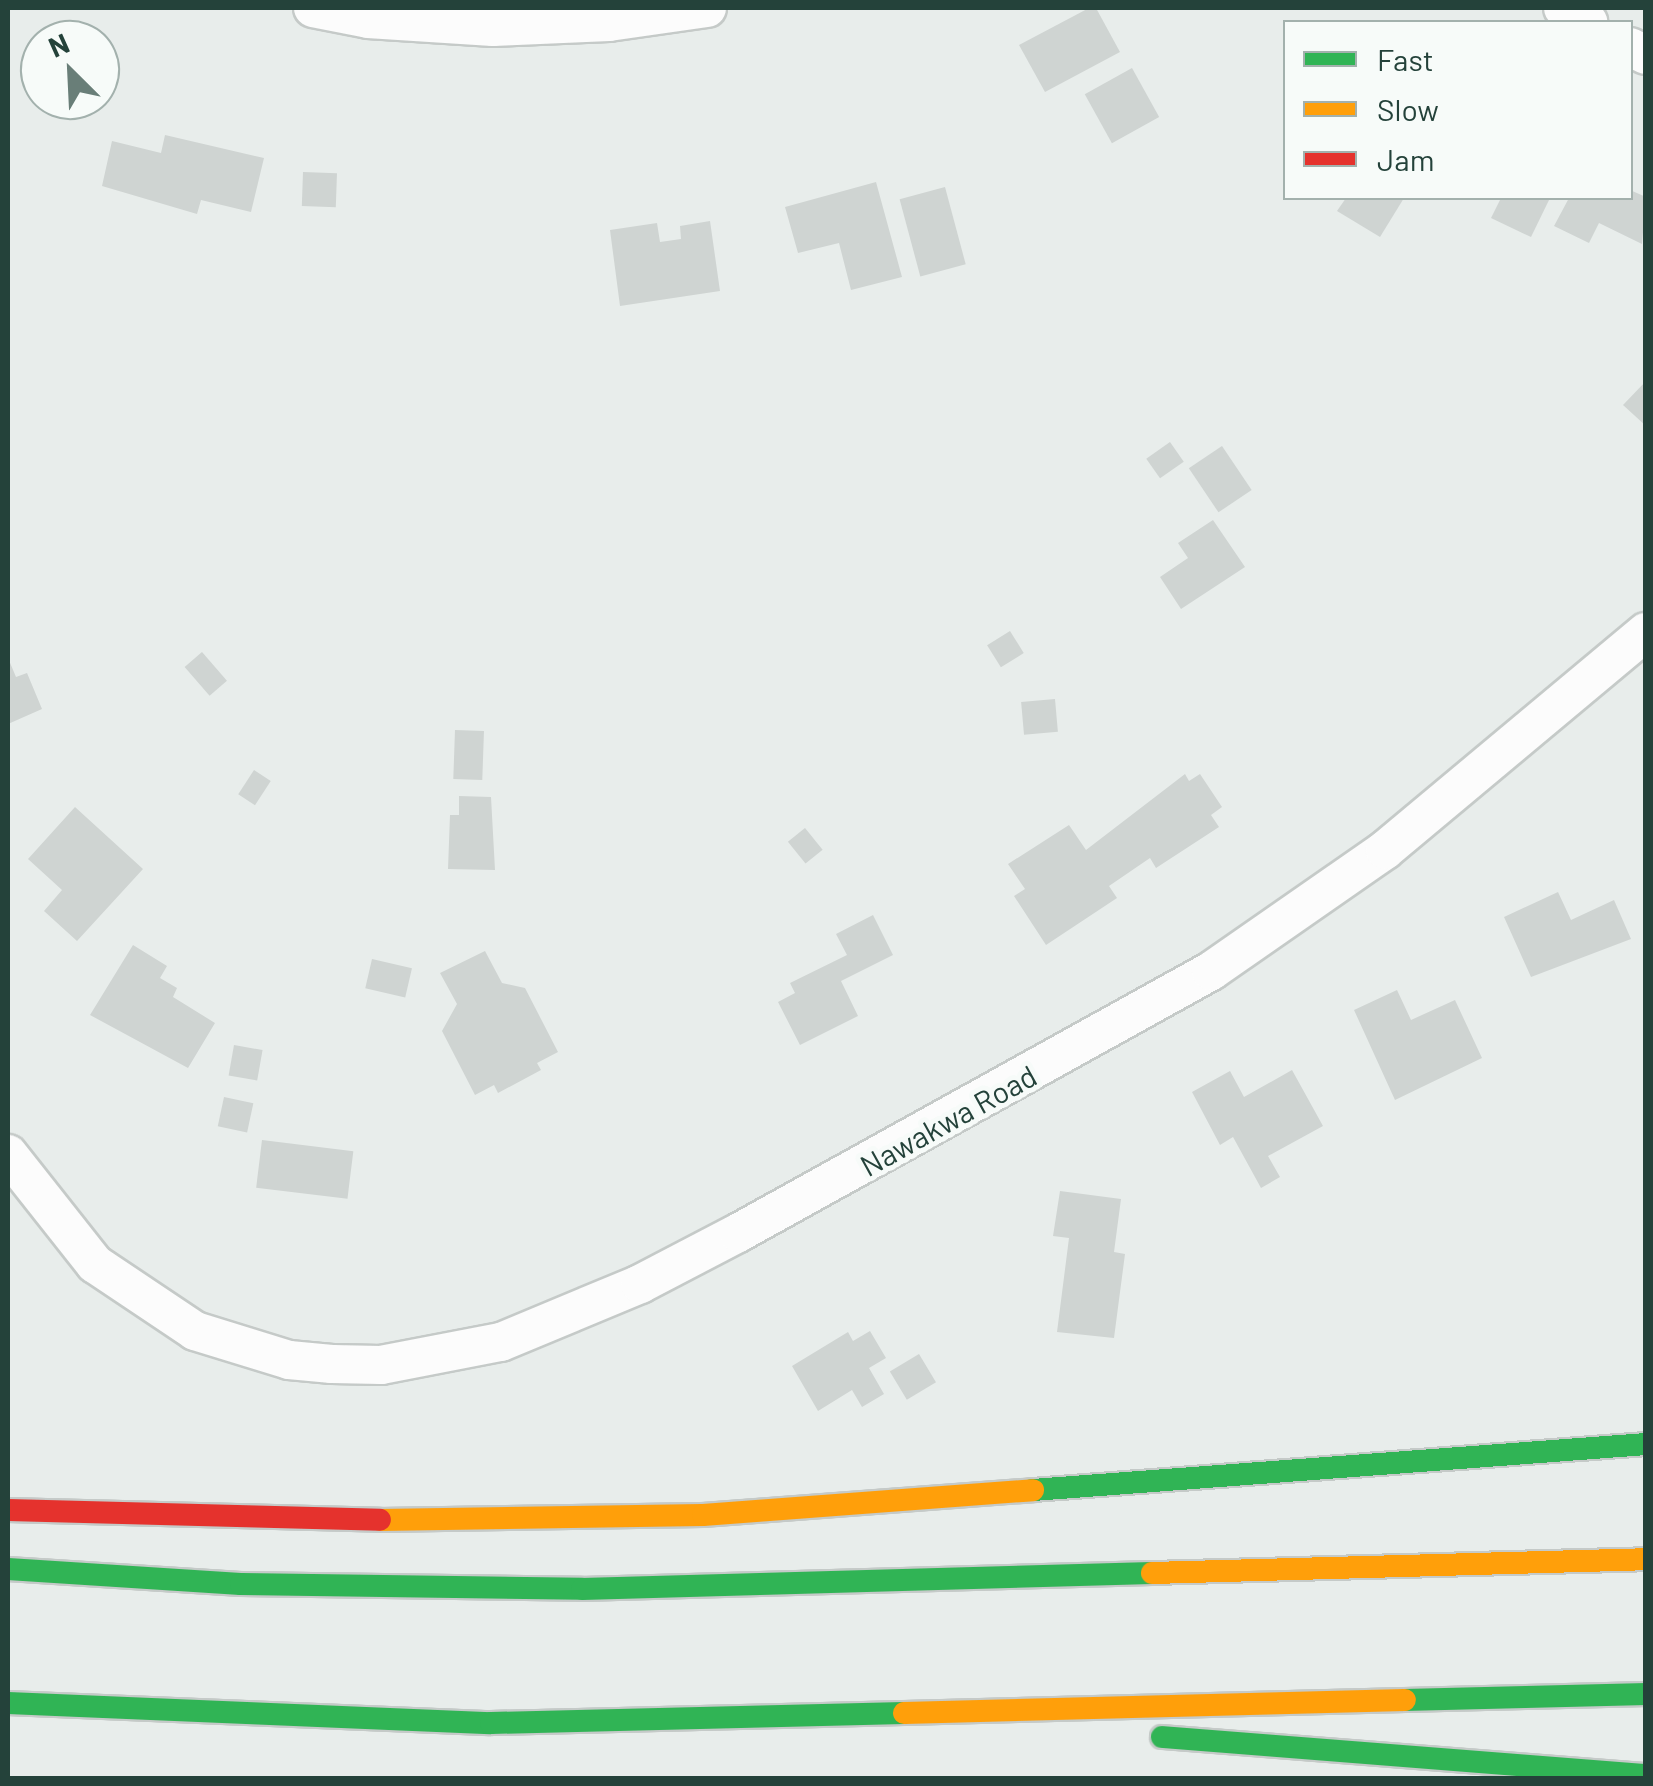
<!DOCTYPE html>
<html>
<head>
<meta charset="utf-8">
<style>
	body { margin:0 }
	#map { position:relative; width:1653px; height:1786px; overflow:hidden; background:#e8edeb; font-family:Barlow,sans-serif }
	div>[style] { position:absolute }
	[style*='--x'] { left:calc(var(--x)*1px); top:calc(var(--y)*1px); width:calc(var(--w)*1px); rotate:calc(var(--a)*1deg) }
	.building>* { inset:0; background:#cfd4d2; transform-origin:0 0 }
	.roads { filter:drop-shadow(2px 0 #c5cac8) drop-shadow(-2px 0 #c5cac8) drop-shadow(0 2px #c5cac8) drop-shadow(0 -2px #c5cac8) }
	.street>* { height:38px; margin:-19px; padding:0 19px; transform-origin:19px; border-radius:19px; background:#fcfcfc }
	.fast>* { height:22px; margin:-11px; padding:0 11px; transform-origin:11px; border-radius:11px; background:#30b455 }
	.slow>* { height:22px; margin:-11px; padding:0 11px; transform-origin:11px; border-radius:11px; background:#ff9f0a }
	.jam>* { height:22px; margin:-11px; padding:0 11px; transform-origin:11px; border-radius:11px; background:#e5322d }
	span { translate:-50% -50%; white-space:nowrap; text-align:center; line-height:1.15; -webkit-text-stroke:10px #f7fbf9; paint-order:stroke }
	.street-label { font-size:30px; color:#24423a }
	.frame { position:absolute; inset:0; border:10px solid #24423a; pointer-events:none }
	.legend { position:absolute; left:1283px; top:20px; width:350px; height:180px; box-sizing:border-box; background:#f7fbf9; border:2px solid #a3b1ad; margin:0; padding:12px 18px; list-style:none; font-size:30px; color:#24423a }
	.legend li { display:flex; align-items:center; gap:20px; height:50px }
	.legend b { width:50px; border:2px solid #a3b1ad }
	.north { position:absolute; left:20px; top:20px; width:100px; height:100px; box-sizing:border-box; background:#f7fbf9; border:2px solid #a3b1ad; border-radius:50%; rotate:336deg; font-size:28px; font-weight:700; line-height:40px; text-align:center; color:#24423a }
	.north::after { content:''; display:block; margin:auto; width:35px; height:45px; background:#697e78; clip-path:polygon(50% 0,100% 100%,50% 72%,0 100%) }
</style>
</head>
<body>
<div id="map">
	<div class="building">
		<div style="clip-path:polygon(1089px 8px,1096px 8px,1120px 52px,1045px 92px,1019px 45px)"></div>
		<div style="left:1132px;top:68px;width:56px;height:54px;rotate:61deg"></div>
		<div style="clip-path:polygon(165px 135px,264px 158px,251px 212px,201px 200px,197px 214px,102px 186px,112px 141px,161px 153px)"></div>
		<div style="left:303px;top:172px;width:34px;height:34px;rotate:2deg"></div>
		<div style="clip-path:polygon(876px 182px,902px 277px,851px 290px,839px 243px,798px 253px,785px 207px)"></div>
		<div style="left:945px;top:187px;width:80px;height:47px;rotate:75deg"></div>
		<div style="clip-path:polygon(1630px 190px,1646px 197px,1642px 244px,1599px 223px,1589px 243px,1554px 226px,1569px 198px,1630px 198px)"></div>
		<div style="clip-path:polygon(1346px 198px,1404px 198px,1380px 237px,1337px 211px)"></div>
		<div style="clip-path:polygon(1501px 198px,1550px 198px,1531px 237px,1491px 218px)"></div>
		<div style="clip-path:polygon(710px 221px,720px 291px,620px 306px,610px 230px,657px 223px,660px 242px,681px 239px,680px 226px)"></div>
		<div style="clip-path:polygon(1646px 381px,1646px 426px,1623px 405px)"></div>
		<div style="left:1170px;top:442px;width:24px;height:29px;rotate:55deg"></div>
		<div style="left:1222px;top:446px;width:53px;height:40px;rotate:56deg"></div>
		<div style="clip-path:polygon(1213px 520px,1245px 567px,1181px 609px,1160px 577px,1188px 558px,1178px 543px)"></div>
		<div style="left:1010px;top:631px;width:26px;height:27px;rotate:58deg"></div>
		<div style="left:202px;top:652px;width:38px;height:23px;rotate:49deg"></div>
		<div style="clip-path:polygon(8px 658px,16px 677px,27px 673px,42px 709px,8px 724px)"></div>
		<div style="left:1055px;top:699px;width:33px;height:34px;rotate:85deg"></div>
		<div style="left:455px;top:730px;width:29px;height:49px;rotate:2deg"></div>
		<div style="left:254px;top:770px;width:20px;height:29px;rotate:33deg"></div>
		<div style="clip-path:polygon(1185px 774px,1189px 781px,1200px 774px,1222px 807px,1211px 815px,1219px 827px,1156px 868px,1150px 858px,1109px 886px,1117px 898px,1046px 945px,1014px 896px,1025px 889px,1008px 864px,1069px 825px,1086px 850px)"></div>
		<div style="clip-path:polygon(459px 796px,491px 797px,495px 870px,448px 869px,450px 815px,459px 815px)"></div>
		<div style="clip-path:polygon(75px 807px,143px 869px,77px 941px,44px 911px,62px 890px,28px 859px)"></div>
		<div style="left:805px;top:828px;width:28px;height:22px;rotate:51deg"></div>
		<div style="clip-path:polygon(1558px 892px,1571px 920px,1614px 900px,1631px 939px,1531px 977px,1504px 917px)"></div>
		<div style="clip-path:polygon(873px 915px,893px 955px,841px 981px,858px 1016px,800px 1045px,778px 1002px,795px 993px,790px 983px,847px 955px,836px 934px)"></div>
		<div style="clip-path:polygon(133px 945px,167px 966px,160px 978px,177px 988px,173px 997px,215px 1023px,188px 1068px,90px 1015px)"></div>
		<div style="clip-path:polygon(485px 951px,502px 983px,525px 988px,558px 1052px,537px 1063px,541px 1070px,498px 1093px,494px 1085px,475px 1095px,442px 1031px,457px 1004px,440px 973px)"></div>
		<div style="left:372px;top:959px;width:41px;height:30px;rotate:13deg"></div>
		<div style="clip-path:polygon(1397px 990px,1411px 1020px,1455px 1000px,1482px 1058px,1395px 1100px,1354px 1010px)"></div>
		<div style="left:234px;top:1045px;width:29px;height:31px;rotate:10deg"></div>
		<div style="clip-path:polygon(1292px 1070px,1323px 1126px,1268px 1156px,1280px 1177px,1261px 1188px,1233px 1137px,1220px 1145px,1192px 1092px,1230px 1071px,1244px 1097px)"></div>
		<div style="left:224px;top:1097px;width:30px;height:30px;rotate:12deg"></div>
		<div style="left:262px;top:1140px;width:92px;height:48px;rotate:7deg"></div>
		<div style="clip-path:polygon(1060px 1191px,1121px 1199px,1114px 1252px,1125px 1254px,1114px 1338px,1057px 1332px,1069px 1238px,1053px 1236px)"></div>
		<div style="clip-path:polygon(870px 1331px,886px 1358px,869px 1368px,884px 1394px,862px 1407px,852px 1390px,818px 1411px,792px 1366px,848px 1332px,853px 1341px)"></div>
		<div style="left:919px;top:1354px;width:33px;height:34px;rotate:59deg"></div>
	</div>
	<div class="roads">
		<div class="street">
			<div style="--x:313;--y:8;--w:56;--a:11.3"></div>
			<div style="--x:368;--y:19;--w:125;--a:3.7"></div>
			<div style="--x:493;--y:27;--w:116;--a:-2.5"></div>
			<div style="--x:609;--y:22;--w:99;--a:-8.1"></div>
			<div style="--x:1563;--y:8;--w:29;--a:29"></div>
			<div style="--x:1630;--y:47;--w:18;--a:27"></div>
			<div style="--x:8;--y:1154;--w:140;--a:51.7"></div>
			<div style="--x:95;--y:1264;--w:120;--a:33.8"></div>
			<div style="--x:195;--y:1331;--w:98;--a:17.1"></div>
			<div style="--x:289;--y:1360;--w:43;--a:5.3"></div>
			<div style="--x:332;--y:1364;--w:49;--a:1.2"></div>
			<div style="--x:381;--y:1365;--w:122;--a:-10.9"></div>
			<div style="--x:501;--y:1342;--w:151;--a:-22.6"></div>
			<div style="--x:640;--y:1284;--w:110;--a:-27.5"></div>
			<div style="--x:738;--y:1233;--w:541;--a:-28.98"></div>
			<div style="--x:1211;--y:971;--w:212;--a:-34.8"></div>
			<div style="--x:1385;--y:850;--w:340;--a:-39.9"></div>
		</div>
		<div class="fast">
			<div style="--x:1033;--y:1490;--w:615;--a:-4.29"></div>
			<div style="--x:8;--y:1569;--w:233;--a:3.7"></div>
			<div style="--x:241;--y:1584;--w:341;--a:0.8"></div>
			<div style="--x:582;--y:1589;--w:570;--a:-1.61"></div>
			<div style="--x:1405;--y:1700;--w:241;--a:-1.4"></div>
			<div style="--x:8;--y:1703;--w:483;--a:2.4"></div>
			<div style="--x:491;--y:1723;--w:413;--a:-1.4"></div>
			<div style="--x:1162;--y:1737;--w:485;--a:4.5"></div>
		</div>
		<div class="slow">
			<div style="--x:380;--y:1520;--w:323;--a:-0.9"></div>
			<div style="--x:703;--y:1515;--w:331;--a:-4.3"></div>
			<div style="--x:1152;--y:1573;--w:494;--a:-1.6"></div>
			<div style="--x:904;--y:1713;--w:501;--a:-1.49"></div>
		</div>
		<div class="jam">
			<div style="--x:8;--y:1510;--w:372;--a:1.5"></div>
		</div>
	</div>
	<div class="street-label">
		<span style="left:948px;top:1120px;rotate:-29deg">Nawakwa Road</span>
	</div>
	<div class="frame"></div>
	<ul class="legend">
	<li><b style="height:12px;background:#30b455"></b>Fast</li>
	<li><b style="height:12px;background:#ff9f0a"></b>Slow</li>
	<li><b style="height:12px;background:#e5322d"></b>Jam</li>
	</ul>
	<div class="north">N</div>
</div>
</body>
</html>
